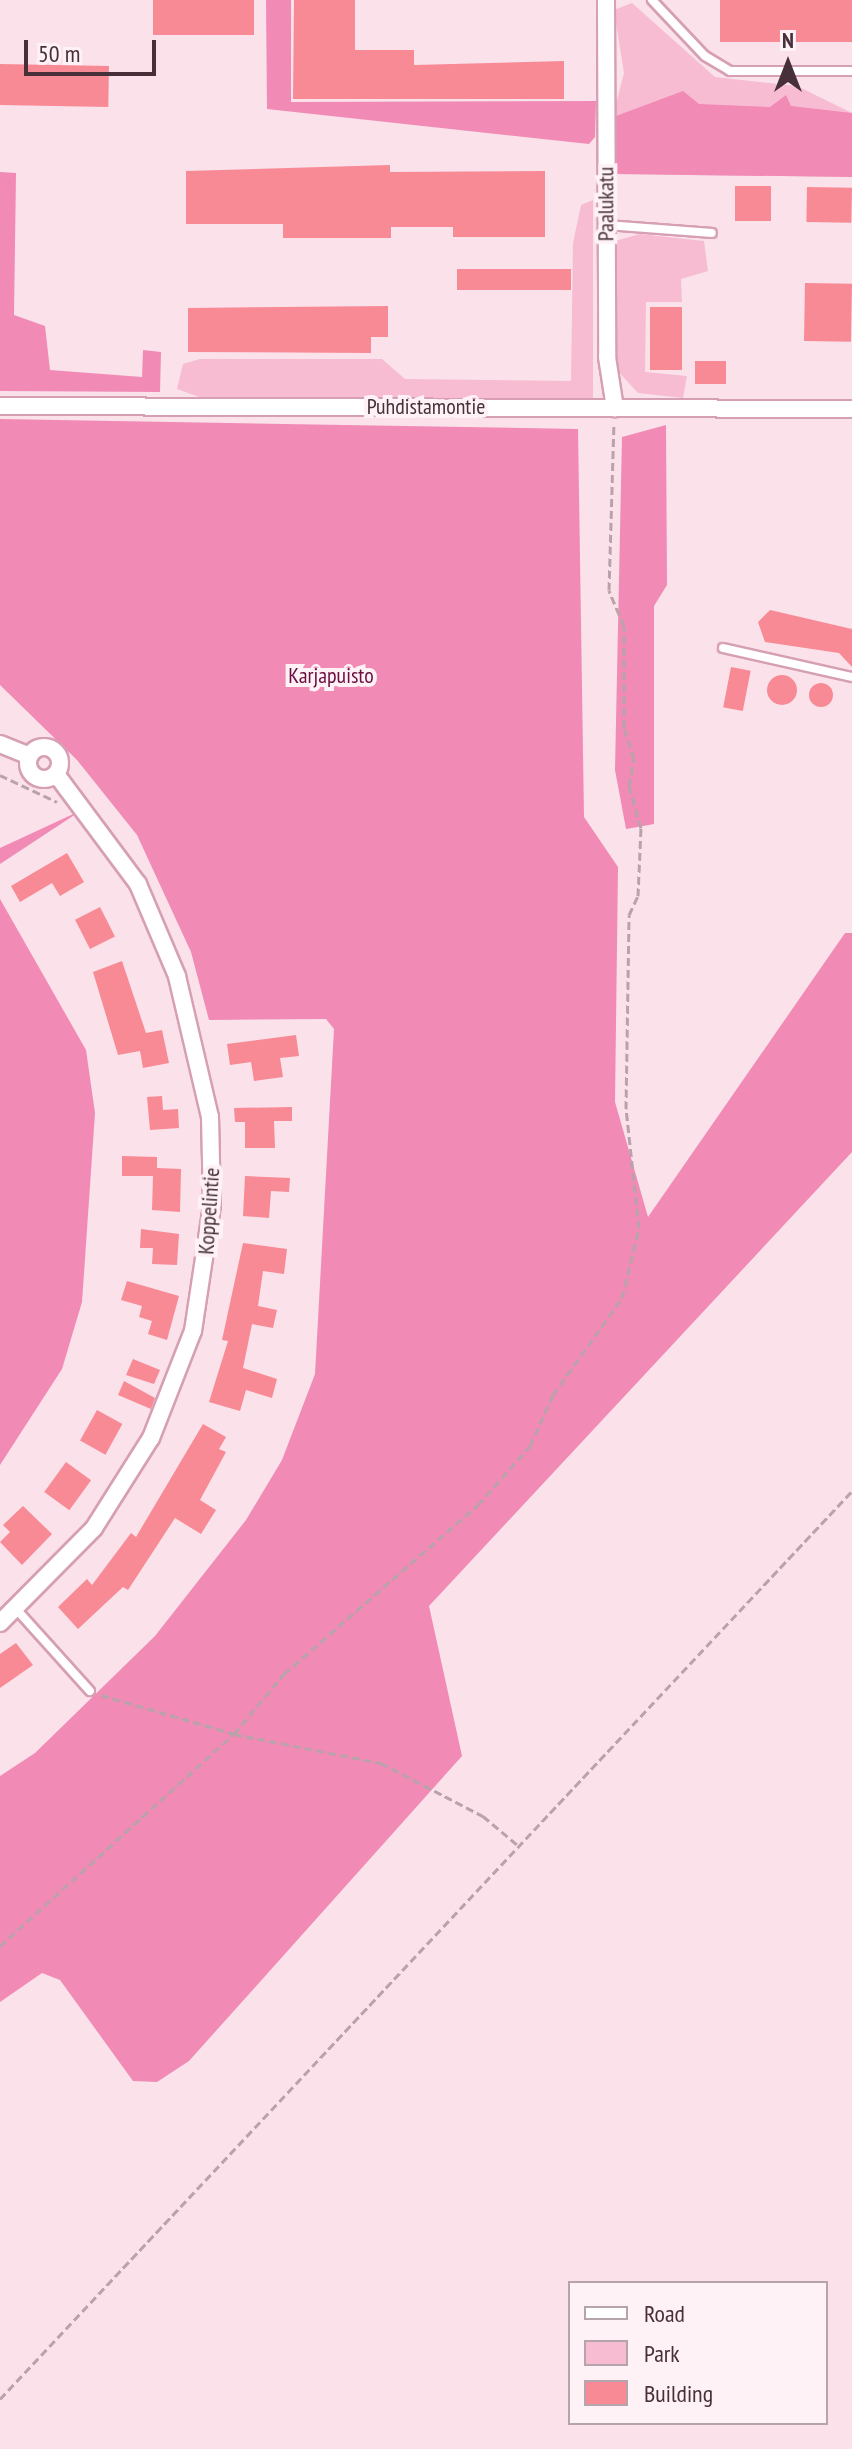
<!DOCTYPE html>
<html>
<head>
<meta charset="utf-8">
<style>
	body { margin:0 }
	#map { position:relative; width:852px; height:2449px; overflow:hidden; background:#fae1ea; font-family:"PT Sans Narrow",sans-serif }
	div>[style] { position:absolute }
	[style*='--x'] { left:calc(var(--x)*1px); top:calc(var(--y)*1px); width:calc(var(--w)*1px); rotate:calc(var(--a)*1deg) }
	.green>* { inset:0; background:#f7bcd2 }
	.forest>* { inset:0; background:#f18ab5 }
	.building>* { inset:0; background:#f88a96; transform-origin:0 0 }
	.round { border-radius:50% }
	.path>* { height:3px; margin-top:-1.5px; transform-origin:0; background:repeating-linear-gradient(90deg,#baa2ab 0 8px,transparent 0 12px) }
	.roads { filter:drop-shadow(2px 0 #d69fb4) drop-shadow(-2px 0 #d69fb4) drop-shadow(0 2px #d69fb4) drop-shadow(0 -2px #d69fb4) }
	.lane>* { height:8px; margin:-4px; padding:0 4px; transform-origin:4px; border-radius:4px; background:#fff }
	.street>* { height:16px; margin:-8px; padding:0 8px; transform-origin:8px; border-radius:8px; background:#fff }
	.street>.ring { margin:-8px; padding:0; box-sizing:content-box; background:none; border:16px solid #fff; border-radius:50% }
	span { translate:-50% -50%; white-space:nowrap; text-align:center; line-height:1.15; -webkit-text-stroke:8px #fff2f7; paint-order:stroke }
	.street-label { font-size:22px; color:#473039 }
	.park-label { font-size:22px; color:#6a0f3f }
	.legend { position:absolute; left:568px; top:2281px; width:260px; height:144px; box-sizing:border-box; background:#fff2f7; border:2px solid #b5a4ab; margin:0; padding:10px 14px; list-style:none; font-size:24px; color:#473039 }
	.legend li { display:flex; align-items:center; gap:16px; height:40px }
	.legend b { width:40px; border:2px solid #b5a4ab }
	.north { position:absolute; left:748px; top:24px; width:80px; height:80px; -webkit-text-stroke:6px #fff2f7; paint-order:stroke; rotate:0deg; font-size:22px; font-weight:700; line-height:32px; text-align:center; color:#473039 }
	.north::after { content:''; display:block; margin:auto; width:28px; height:36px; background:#473039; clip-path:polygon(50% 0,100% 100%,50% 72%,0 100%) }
	.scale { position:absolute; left:24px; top:40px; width:132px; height:36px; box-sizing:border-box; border:4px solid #473039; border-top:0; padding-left:10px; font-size:24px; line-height:28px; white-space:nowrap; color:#473039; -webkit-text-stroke:6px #fff2f7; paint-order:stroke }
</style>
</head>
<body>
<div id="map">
	<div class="green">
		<div style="clip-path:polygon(632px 3px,715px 77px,797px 86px,852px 113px,852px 177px,617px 174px,615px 108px,624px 73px,614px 10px)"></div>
		<div style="clip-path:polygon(593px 200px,593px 398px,202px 398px,177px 389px,183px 364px,200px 359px,382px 359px,405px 379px,571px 381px,573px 243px,581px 205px)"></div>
		<div style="clip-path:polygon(640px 234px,704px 241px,708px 271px,681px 279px,682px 302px,646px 302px,645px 372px,687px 376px,683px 398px,638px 393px,615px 368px,615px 241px)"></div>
	</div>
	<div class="forest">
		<div style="clip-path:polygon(266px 0,291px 0,291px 102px,596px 101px,595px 137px,589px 144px,267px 109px)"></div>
		<div style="clip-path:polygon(683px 91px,699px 104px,770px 107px,786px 95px,791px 106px,852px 113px,852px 177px,617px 174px,616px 116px)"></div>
		<div style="clip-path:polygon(0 172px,16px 173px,14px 315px,45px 326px,50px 370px,142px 377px,143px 350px,161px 352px,160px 392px,0 391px)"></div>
		<div style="clip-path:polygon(0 419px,578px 429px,584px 817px,618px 867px,615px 1102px,648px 1217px,845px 933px,852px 933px,852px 1152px,429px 1606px,462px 1756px,189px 2061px,157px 2082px,133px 2081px,60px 1980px,42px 1973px,0 2002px,0 1776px,35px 1753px,155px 1636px,246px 1520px,282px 1460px,315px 1374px,334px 1029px,326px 1019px,209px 1020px,191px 952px,137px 835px,77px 760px,0 685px)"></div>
		<div style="clip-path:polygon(666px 425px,667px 585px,654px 606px,654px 824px,626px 829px,615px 770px,622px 437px)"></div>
		<div style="clip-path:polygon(82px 810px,0 864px,0 848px)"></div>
		<div style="clip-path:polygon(0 899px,86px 1050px,95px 1113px,82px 1302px,62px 1369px,0 1465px)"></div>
	</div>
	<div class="building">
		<div style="left:153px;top:0;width:101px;height:35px"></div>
		<div style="clip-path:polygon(294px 0,355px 0,355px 50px,414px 50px,414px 65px,564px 61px,564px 99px,293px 99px)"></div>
		<div style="left:720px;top:0;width:132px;height:42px"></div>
		<div style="left:0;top:64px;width:109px;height:41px;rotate:1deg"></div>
		<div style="clip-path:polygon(390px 165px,390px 172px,545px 171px,545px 237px,453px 237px,453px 227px,391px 227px,391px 238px,283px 238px,283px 224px,186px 224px,186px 171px)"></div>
		<div style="left:735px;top:186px;width:36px;height:35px"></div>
		<div style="left:807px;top:187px;width:45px;height:35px;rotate:1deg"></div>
		<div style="left:457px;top:269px;width:114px;height:21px"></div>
		<div style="left:805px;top:283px;width:47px;height:58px;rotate:1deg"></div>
		<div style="clip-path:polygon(388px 306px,388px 337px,371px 337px,371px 353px,188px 352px,188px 308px)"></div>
		<div style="left:650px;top:307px;width:32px;height:63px"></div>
		<div style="left:695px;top:361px;width:31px;height:23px"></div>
		<div style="clip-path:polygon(770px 610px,852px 629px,852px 667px,839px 653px,765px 642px,758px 622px)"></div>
		<div style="left:731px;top:667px;width:20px;height:41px;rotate:11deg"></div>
		<div class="round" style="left:767px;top:675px;width:30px;height:30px"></div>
		<div class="round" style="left:809px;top:683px;width:24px;height:24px"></div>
		<div style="clip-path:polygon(67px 853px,84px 882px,60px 896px,52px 883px,20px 902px,11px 886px)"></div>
		<div style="left:100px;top:907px;width:33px;height:28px;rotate:63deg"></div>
		<div style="clip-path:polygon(122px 961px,146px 1033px,162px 1030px,169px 1063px,143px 1068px,140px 1051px,118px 1055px,93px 972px)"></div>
		<div style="clip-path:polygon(296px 1035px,299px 1056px,280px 1058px,283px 1077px,254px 1081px,251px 1062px,230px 1065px,227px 1044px)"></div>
		<div style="clip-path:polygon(162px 1096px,163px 1110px,178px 1109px,179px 1128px,150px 1130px,147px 1097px)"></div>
		<div style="clip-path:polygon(292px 1107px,292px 1121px,274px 1121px,275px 1148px,245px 1148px,245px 1122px,235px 1122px,234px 1108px)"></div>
		<div style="clip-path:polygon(122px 1156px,157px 1157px,157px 1168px,181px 1169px,180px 1212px,152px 1210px,153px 1176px,122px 1176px)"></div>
		<div style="clip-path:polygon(245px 1176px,290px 1178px,289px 1192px,271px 1191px,269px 1218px,243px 1216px)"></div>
		<div style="clip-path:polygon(141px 1229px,179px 1234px,177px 1265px,152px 1264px,153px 1248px,140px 1248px)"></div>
		<div style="clip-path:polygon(243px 1243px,287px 1249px,284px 1274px,263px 1271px,258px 1306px,277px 1310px,273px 1328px,252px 1324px,243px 1368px,277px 1379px,272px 1398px,246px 1390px,240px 1411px,209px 1402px,228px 1341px,222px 1340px)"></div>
		<div style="clip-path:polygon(127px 1281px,179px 1296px,167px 1340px,148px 1334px,152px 1321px,139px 1317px,142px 1306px,121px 1300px)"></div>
		<div style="clip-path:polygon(133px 1359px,160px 1370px,154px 1384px,126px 1375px)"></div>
		<div style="clip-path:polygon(124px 1381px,155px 1398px,151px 1409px,118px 1395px)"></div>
		<div style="left:97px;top:1410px;width:29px;height:35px;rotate:29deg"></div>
		<div style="clip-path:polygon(203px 1424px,226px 1437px,219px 1449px,226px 1452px,200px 1500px,216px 1510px,201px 1534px,175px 1518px,128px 1590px,123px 1587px,78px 1629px,58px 1607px,87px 1579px,92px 1585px,131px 1533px,136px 1537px)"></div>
		<div style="left:66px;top:1462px;width:31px;height:37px;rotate:36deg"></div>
		<div style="clip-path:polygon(23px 1506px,52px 1534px,22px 1565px,0 1542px,10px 1532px,3px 1525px)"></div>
		<div style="clip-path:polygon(16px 1643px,33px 1665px,0 1688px,0 1654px)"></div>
	</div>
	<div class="path">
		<div style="--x:0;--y:775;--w:63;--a:25.3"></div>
		<div style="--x:101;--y:1695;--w:139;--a:16.3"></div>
		<div style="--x:234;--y:1734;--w:150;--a:11.2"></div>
		<div style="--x:381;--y:1763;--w:115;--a:27.5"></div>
		<div style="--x:483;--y:1816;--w:48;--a:40"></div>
		<div style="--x:0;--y:1946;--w:316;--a:-42.2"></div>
		<div style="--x:234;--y:1734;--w:78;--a:-50.2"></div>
		<div style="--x:284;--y:1674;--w:257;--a:-41.1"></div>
		<div style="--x:478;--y:1505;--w:79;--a:-48.6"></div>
		<div style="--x:530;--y:1446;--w:56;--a:-65.7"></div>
		<div style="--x:553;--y:1395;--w:119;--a:-54.6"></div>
		<div style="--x:622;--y:1298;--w:72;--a:-76.3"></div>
		<div style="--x:639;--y:1228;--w:120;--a:-96.2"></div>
		<div style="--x:626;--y:1109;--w:194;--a:-89.1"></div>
		<div style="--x:629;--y:915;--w:21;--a:-65"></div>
		<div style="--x:638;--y:896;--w:68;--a:-87.5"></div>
		<div style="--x:641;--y:828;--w:44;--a:-105.9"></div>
		<div style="--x:629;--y:786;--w:27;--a:-80"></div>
		<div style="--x:634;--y:759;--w:33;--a:-108"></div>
		<div style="--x:624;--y:728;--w:102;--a:-90"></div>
		<div style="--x:624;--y:626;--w:39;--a:-113"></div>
		<div style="--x:609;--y:590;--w:166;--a:-88.3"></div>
		<div style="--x:0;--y:2399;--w:1245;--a:-46.82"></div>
	</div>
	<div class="roads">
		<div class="lane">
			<div style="--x:652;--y:0;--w:77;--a:46.6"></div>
			<div style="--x:705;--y:56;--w:29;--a:31"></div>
			<div style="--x:730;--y:71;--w:122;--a:0"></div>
			<div style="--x:607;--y:225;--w:105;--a:4.4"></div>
			<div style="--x:723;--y:648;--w:132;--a:12.7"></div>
			<div style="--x:17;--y:1610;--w:109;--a:48"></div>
		</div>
		<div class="street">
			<div style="--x:606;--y:0;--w:357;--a:89.8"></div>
			<div style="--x:607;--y:357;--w:52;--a:81.1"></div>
			<div style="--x:0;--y:406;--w:852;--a:0.2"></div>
			<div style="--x:0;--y:744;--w:32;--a:22"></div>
			<div class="ring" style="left:28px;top:747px;width:16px;height:16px"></div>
			<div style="--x:0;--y:1623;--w:134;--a:-45.3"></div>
			<div style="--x:94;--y:1528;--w:107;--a:-57.7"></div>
			<div style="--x:151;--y:1438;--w:115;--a:-68.6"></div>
			<div style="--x:193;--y:1331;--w:127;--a:-81.4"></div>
			<div style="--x:212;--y:1205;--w:88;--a:-91.3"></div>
			<div style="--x:210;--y:1117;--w:145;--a:-103.2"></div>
			<div style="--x:177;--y:976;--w:100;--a:-113"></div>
			<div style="--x:138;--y:884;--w:137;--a:-126.7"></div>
		</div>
	</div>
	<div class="street-label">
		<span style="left:606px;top:204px;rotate:-90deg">Paalukatu</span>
		<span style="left:426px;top:407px">Puhdistamontie</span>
		<span style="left:209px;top:1211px;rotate:-86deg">Koppelintie</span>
	</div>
	<div class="park-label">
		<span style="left:331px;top:676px">Karjapuisto</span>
	</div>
	<ul class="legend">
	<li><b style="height:10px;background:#fff"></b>Road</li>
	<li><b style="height:22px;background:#f7bcd2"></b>Park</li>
	<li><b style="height:22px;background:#f88a96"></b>Building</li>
	</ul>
	<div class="north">N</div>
	<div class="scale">50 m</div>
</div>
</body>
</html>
